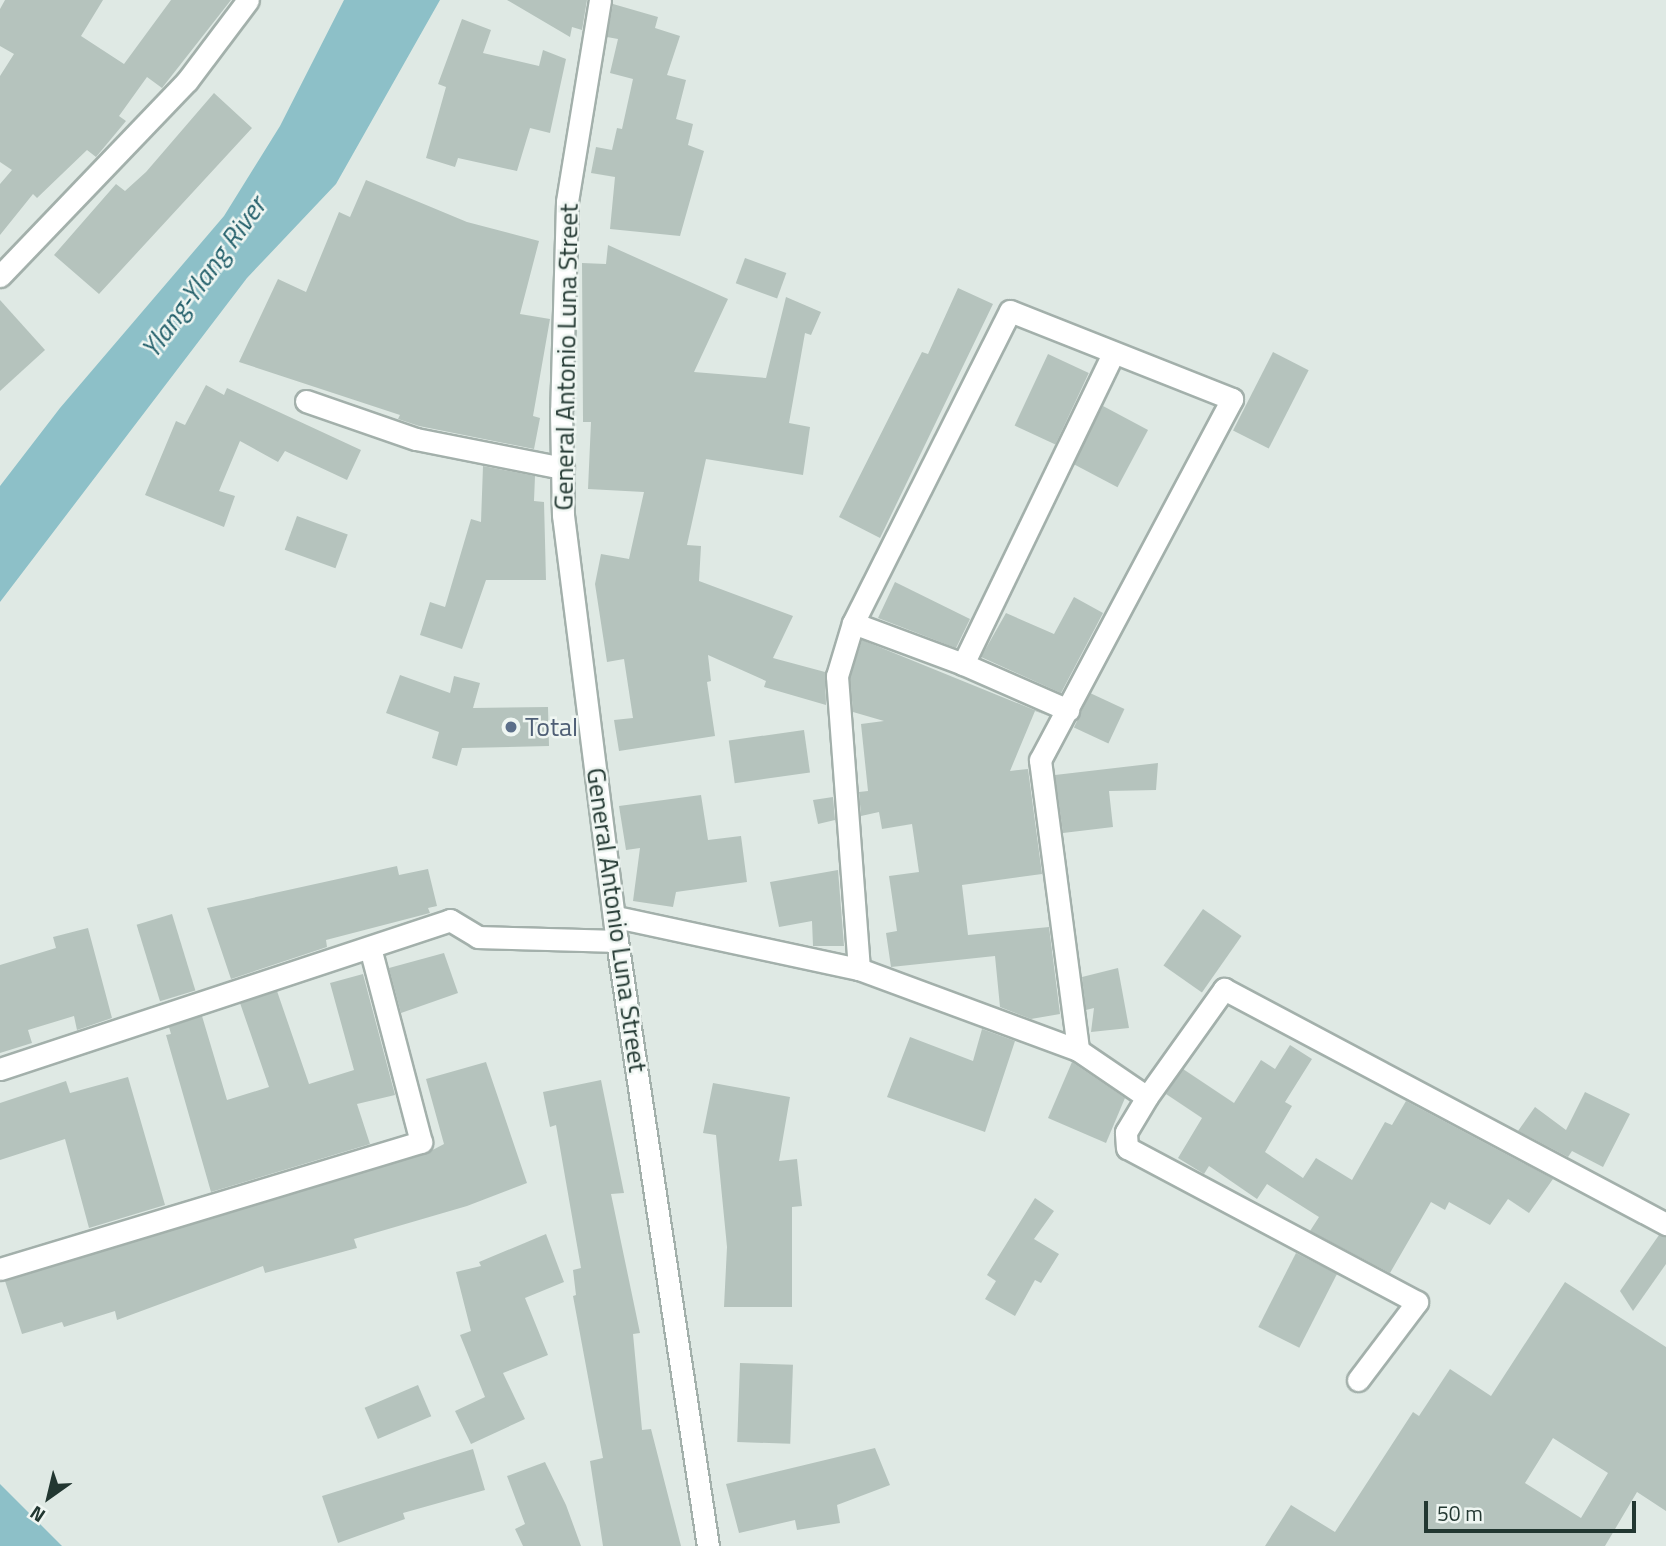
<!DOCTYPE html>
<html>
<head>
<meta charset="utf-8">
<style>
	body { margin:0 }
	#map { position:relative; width:1666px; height:1546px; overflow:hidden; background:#dfe9e4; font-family:"Titillium Web",sans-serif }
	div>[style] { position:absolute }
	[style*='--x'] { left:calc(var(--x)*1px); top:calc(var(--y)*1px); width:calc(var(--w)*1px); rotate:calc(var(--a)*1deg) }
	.water>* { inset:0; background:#8dc0c8 }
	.building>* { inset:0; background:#b5c3bd; transform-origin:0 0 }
	.roads { filter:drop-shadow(2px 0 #a3b0ab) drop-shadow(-2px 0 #a3b0ab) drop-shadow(0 2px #a3b0ab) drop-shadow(0 -2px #a3b0ab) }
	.street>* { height:21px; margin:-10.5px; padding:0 10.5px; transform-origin:10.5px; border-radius:10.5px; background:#fff }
	.secondary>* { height:21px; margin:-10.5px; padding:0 10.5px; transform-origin:10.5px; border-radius:10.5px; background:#fff }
	.dots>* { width:19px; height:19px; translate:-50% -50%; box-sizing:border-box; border:4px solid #eff6f2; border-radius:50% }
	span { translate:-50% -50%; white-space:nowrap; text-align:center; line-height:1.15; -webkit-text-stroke:5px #eff6f2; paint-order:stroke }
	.street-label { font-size:26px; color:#223731 }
	.service-label { font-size:26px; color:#4e5e75 }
	.left { translate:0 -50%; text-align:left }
	.water-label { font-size:28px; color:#24606b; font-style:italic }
	.north { position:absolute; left:14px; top:1462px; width:70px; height:70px; -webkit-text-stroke:5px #eff6f2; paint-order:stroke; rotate:214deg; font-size:19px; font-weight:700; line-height:28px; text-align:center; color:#223731 }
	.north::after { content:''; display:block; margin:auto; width:24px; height:32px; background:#223731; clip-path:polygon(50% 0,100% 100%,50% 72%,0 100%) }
	.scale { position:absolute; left:1424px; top:1501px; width:212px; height:32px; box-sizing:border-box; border:4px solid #223731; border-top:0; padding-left:9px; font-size:21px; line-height:24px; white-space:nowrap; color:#223731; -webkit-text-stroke:5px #eff6f2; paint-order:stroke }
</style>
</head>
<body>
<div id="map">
	<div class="water">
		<div style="clip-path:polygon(344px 0,440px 0,336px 184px,247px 278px,0 602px,0 486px,60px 408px,224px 216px,280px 126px)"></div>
		<div style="clip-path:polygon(0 1484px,62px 1546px,0 1546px)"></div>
	</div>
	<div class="building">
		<div style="clip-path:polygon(5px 0,103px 0,81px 36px,124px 64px,171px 0,231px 0,162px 88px,147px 77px,119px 116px,126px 121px,96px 157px,87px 150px,37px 198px,33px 194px,0 235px,0 184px,12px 170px,0 162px,0 76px,14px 54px,0 46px,0 9px)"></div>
		<div style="clip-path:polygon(507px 0,587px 0,582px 30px,572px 27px,570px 37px)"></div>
		<div style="clip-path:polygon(613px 4px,658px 17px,655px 28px,680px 36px,667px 75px,686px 80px,676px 119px,693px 124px,688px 145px,704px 151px,680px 236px,610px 229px,615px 177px,591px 173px,596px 147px,612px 150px,617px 128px,622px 129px,633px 79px,610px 73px,618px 39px,607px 37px)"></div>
		<div style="clip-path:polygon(462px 19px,491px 30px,483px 53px,539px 66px,543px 50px,566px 59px,550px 133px,530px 128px,517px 171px,458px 158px,455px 167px,426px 158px,446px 87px,438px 84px)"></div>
		<div style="clip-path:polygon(214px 93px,252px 128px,99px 294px,54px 255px,116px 184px,125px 191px,146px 172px)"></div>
		<div style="clip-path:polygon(366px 180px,467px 222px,539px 241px,520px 314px,550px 319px,533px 416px,540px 418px,534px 449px,419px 426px,398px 419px,400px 415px,239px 362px,278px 279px,306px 292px,339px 212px,350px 217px)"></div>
		<div style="clip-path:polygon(608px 245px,728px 299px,694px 372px,766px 378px,786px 297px,821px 312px,811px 335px,805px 333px,789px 423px,810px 427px,803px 475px,706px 459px,687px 545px,701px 546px,699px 581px,793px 616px,773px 658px,825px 672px,826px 705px,764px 687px,766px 681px,708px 655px,711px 681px,707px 682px,715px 736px,619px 751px,614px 720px,633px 718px,624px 659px,607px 662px,595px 584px,601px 554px,629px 559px,644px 492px,588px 489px,591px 422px,583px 422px,582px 263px,606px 264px)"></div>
		<div style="left:745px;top:258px;width:44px;height:27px;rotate:20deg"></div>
		<div style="clip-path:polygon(958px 288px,993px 304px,880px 538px,839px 517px,922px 352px,928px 354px)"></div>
		<div style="clip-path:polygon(0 300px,45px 350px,0 391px)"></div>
		<div style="left:1273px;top:352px;width:40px;height:88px;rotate:27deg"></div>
		<div style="left:1048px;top:354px;width:45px;height:79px;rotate:25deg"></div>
		<div style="clip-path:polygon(206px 385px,224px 395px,227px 388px,361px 450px,347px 480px,285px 451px,278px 462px,240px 441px,219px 491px,235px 496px,224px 527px,145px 495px,176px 421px,185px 425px)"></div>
		<div style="left:1103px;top:406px;width:51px;height:65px;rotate:28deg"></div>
		<div style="clip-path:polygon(483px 466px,535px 476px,534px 501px,544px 502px,546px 580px,486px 580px,462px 649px,420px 635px,430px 602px,445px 607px,471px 519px,481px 522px)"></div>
		<div style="left:297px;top:516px;width:54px;height:36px;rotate:20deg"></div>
		<div style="clip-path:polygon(895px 582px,970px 619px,956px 648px,878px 618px)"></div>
		<div style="clip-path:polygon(1074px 597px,1103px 613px,1061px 693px,981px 657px,1006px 613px,1054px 634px)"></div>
		<div style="clip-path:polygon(862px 640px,1049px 716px,1035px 711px,1010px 771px,1028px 769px,1042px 874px,962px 885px,968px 935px,1049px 927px,1060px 1014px,1031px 1019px,1000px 1007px,995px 956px,891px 967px,886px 933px,897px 931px,889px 876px,919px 872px,912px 824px,882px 829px,879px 812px,861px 816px,859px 792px,868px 791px,861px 724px,884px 721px,853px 712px,850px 677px)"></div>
		<div style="clip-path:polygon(400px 675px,450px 693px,454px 676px,480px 683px,473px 708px,548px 707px,549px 746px,462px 748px,457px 766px,432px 758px,439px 732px,386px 713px)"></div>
		<div style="left:1090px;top:693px;width:38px;height:38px;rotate:25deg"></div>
		<div style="left:804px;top:730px;width:43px;height:76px;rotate:82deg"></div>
		<div style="clip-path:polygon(1158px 763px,1156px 790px,1109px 791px,1113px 827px,1063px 833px,1055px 775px)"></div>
		<div style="clip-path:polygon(701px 795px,708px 840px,741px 836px,747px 882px,676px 892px,673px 907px,633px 901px,640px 848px,626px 850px,619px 806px)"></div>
		<div style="clip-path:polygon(833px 797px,835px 820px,818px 824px,813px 800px)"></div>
		<div style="clip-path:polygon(397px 866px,399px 875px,428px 869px,437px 906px,428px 908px,430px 913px,326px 940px,327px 947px,231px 979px,207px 908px)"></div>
		<div style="clip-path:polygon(838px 870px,844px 946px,813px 946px,812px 921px,779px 927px,770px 882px)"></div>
		<div style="left:1203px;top:909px;width:47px;height:69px;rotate:35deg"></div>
		<div style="left:172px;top:914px;width:80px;height:37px;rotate:73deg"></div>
		<div style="clip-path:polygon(88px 928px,112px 1018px,77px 1030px,74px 1016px,28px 1030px,32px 1043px,0 1053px,0 965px,56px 948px,53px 937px)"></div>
		<div style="clip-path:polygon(444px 953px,458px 993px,401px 1013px,389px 968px)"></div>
		<div style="clip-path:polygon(1118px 968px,1129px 1028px,1091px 1032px,1094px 1008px,1086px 1010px,1082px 977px)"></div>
		<div style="clip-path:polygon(363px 974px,395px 1095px,357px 1104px,370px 1144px,211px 1192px,166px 1035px,171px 1034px,169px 1027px,202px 1016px,227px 1100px,269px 1087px,240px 1003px,277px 991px,309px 1084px,354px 1070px,330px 983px)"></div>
		<div style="clip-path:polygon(982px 1029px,1015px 1041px,985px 1132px,887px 1097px,910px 1037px,973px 1061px)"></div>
		<div style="clip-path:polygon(1290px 1045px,1312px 1059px,1285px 1102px,1292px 1106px,1265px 1152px,1303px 1178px,1316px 1158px,1352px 1180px,1385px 1122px,1392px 1125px,1406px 1101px,1553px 1179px,1529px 1213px,1508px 1199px,1490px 1225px,1449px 1202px,1445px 1210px,1431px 1202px,1390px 1273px,1310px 1231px,1319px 1217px,1267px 1184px,1257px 1199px,1209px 1166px,1204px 1174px,1178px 1158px,1202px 1118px,1166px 1094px,1183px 1069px,1234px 1103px,1261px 1060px,1275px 1069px)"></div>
		<div style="clip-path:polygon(486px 1062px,527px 1183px,467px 1206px,354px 1239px,357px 1248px,265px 1273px,263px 1266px,117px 1320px,115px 1311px,64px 1327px,62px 1322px,22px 1334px,5px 1281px,425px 1154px,444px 1144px,426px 1079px)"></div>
		<div style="clip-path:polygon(1072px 1062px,1125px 1098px,1106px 1143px,1048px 1118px)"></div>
		<div style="clip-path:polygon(128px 1077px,165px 1205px,89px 1228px,65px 1139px,0 1160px,0 1103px,66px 1081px,70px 1093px)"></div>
		<div style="clip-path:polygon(601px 1080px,624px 1193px,611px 1194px,640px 1333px,633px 1334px,642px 1430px,651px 1429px,681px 1546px,603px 1546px,590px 1461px,603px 1458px,573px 1296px,576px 1295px,573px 1270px,581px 1268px,556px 1125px,550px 1127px,543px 1092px)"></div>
		<div style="clip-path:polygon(713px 1083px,790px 1097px,779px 1161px,797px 1159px,802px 1206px,792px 1207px,792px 1307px,724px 1307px,727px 1247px,716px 1135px,703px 1133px)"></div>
		<div style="clip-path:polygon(1585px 1092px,1630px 1114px,1603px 1167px,1572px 1151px,1568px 1157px,1518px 1131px,1535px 1107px,1566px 1130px)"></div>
		<div style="clip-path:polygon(1035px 1198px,1054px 1211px,1034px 1239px,1059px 1254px,1041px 1283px,1035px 1280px,1015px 1316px,985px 1299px,996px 1281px,987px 1275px)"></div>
		<div style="clip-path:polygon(546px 1234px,564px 1282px,525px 1298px,548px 1355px,503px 1373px,525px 1419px,471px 1444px,455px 1411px,485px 1397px,460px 1335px,471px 1331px,456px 1272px,481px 1266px,479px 1262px)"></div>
		<div style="clip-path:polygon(1659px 1235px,1666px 1237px,1666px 1264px,1633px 1311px,1620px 1291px)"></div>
		<div style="left:1296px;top:1253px;width:46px;height:83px;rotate:27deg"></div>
		<div style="clip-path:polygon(evenodd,1565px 1282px,1666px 1347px,1666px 1511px,1637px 1492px,1605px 1546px,1265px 1546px,1291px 1505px,1335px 1532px,1413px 1412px,1419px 1416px,1450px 1369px,1491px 1396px,1565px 1282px,1553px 1438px,1608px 1473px,1581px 1518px,1525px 1483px,1553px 1438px)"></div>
		<div style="left:740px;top:1363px;width:53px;height:79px;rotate:2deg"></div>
		<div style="left:418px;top:1385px;width:34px;height:58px;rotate:67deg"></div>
		<div style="clip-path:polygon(875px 1448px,890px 1485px,837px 1505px,840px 1523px,797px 1530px,795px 1520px,739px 1533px,726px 1484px)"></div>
		<div style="clip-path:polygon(473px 1449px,485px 1490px,403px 1513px,405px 1519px,338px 1543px,322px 1496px)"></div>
		<div style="clip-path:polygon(545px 1462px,566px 1505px,581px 1546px,523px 1546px,515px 1529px,525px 1524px,507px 1476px)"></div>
	</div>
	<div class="roads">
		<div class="street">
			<div style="--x:306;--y:401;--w:116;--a:19.1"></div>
			<div style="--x:416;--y:439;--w:150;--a:11.2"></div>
			<div style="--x:853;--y:623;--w:117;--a:20.4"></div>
			<div style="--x:963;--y:664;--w:115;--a:23.7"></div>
			<div style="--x:963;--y:664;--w:344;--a:-64.2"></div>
			<div style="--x:616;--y:917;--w:249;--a:12.1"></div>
			<div style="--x:859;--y:969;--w:233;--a:20.3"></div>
			<div style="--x:1078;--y:1050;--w:83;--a:34.3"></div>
			<div style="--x:859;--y:969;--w:294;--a:-94.3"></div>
			<div style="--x:837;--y:676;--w:55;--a:-73.2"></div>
			<div style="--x:853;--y:623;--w:349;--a:-63.3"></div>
			<div style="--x:1010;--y:311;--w:239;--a:21.6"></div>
			<div style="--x:1232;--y:399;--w:409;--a:118"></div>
			<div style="--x:1040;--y:760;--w:292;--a:82.5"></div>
			<div style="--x:0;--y:1069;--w:474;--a:-18.3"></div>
			<div style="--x:450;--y:920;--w:33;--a:31"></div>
			<div style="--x:478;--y:937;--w:139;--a:1.6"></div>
			<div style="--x:0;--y:1269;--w:440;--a:-16.8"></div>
			<div style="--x:421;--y:1142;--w:201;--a:-104.7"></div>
			<div style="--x:1358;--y:1380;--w:98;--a:-52.9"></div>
			<div style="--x:1417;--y:1302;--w:328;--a:-152"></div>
			<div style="--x:1127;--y:1148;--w:16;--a:-94"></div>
			<div style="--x:1126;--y:1132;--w:41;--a:-59"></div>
			<div style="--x:1147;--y:1097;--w:133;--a:-54.5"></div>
			<div style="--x:1224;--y:989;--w:501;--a:28"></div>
		</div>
		<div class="secondary">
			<div style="--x:600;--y:0;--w:205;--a:99.3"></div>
			<div style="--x:567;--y:202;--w:209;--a:91.6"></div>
			<div style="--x:561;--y:411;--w:104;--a:88.9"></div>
			<div style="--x:563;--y:515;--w:429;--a:82.8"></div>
			<div style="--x:617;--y:941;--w:612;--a:81.45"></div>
			<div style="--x:0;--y:276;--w:270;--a:-46.2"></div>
			<div style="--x:187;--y:81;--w:101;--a:-53"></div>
		</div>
	</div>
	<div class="dots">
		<div style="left:511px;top:727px;background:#5c6f8a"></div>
	</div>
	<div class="street-label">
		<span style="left:566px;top:357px;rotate:-89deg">General Antonio Luna Street</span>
		<span style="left:617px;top:920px;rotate:82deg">General Antonio Luna Street</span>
	</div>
	<div class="service-label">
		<span class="left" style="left:525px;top:727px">Total</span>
	</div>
	<div class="water-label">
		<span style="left:203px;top:277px;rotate:-54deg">Ylang-Ylang River</span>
	</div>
	<div class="north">N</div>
	<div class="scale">50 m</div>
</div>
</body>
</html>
